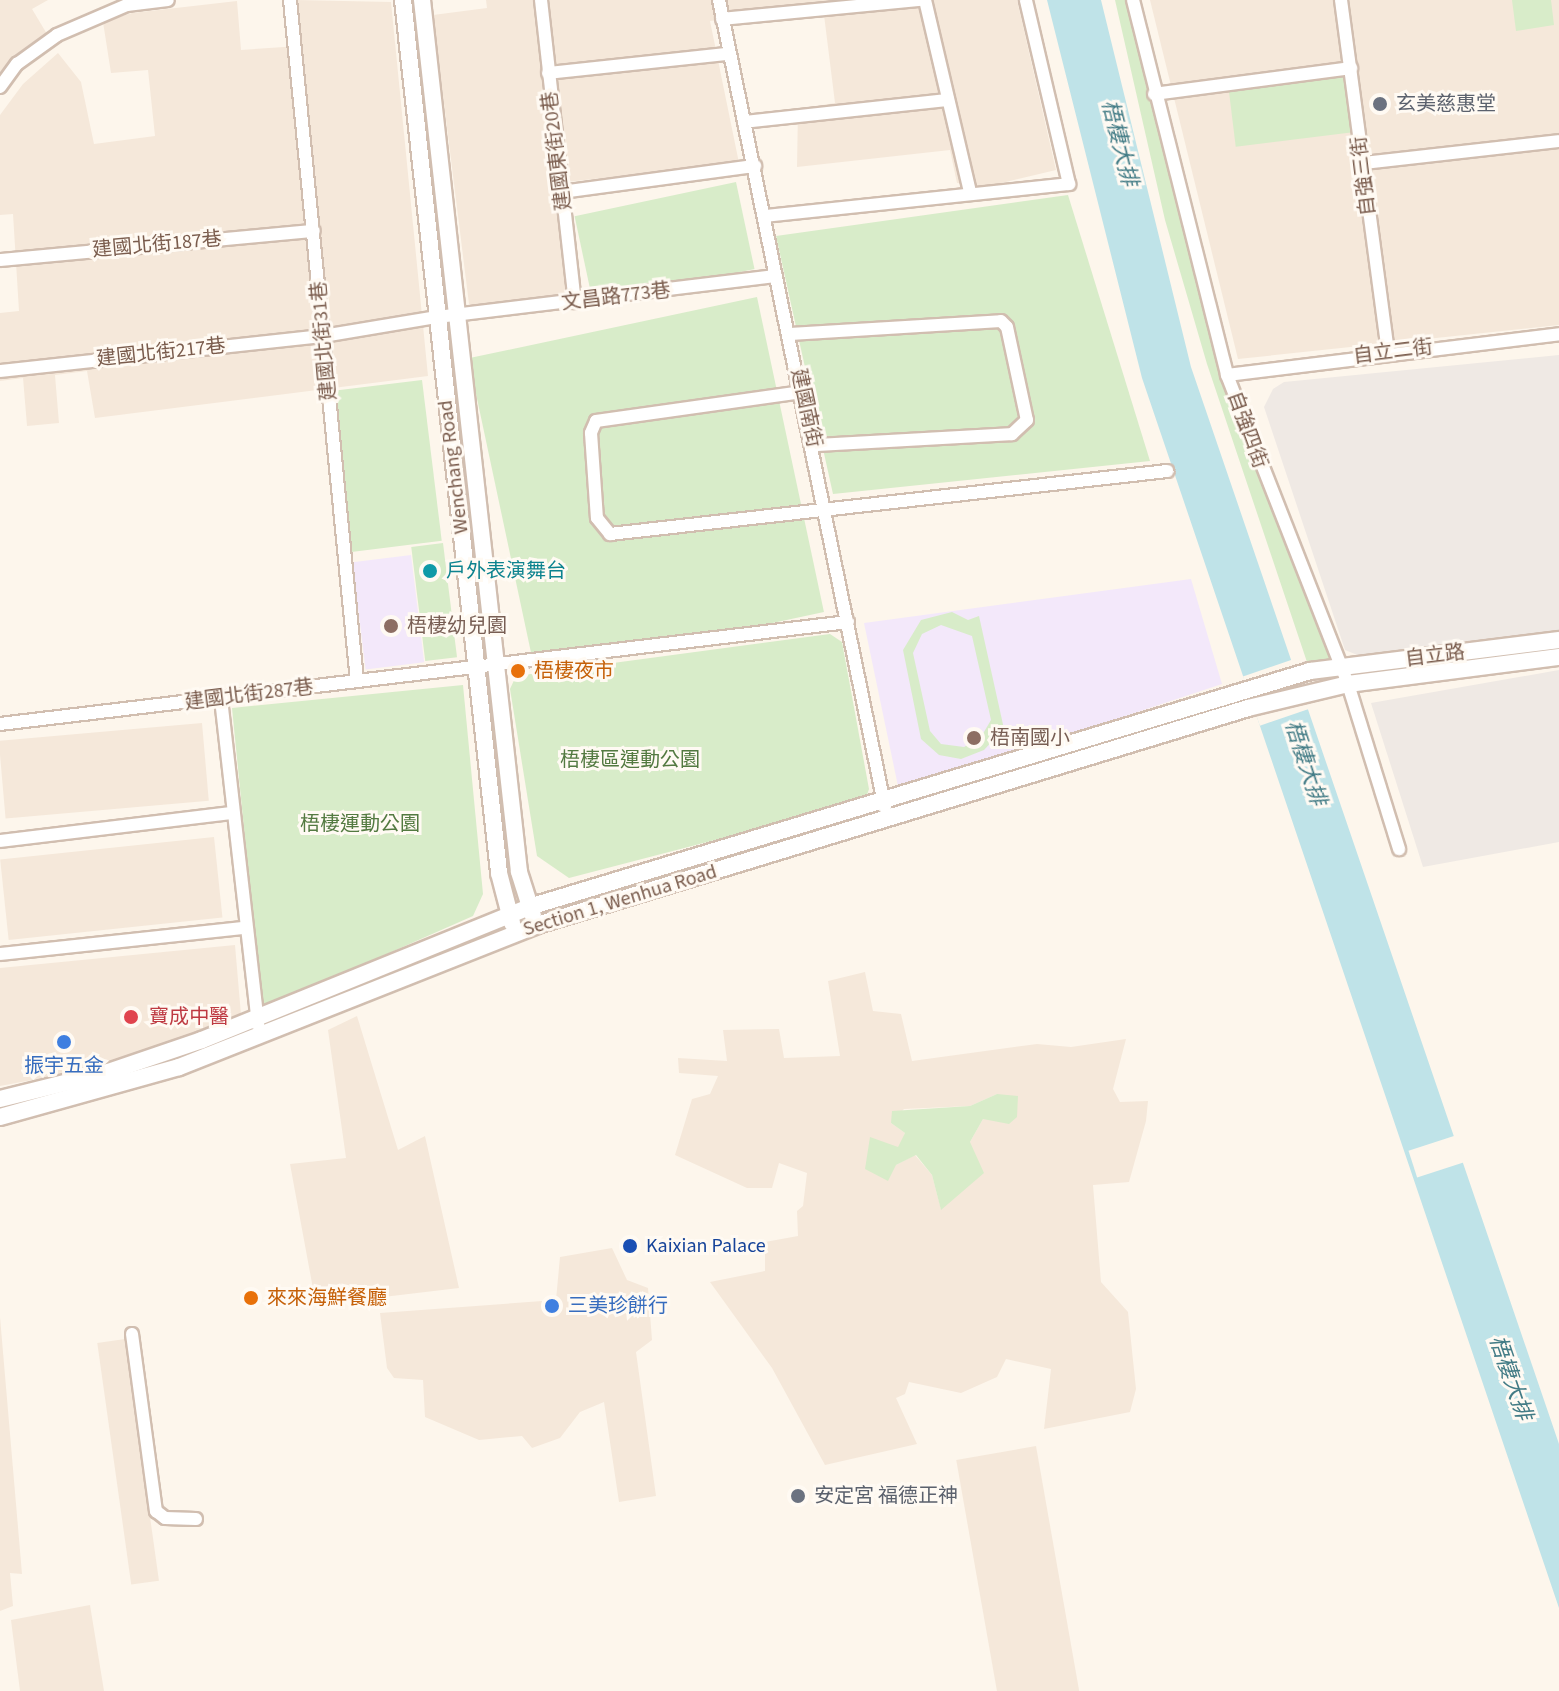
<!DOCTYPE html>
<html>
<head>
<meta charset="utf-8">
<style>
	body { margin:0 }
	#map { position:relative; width:1559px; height:1691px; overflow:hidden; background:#fdf6ec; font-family:"Source Sans 3","Noto Sans TC",sans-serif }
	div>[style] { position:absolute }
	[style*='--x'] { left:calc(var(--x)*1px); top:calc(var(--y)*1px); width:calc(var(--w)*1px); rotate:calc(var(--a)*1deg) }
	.residential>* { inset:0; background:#f5e8da; transform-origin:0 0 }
	.industrial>* { inset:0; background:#efe9e4 }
	.education>* { inset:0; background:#f3e8fa; transform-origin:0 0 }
	.green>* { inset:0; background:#d8ecc9; transform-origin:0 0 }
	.water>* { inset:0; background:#bfe3e8 }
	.pier>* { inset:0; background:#fdf6ec; transform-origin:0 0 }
	.roads { filter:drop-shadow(2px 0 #d1beb0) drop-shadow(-2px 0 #d1beb0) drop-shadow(0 2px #d1beb0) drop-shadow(0 -2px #d1beb0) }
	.street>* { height:12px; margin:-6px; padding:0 6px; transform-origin:6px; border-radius:6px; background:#fff }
	.secondary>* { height:16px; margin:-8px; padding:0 8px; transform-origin:8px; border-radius:8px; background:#fff }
	.dots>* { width:22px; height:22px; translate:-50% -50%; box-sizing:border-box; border:4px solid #fffaf3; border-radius:50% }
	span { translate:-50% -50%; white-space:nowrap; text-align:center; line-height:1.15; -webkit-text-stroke:6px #fffaf3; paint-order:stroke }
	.worship-label { font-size:20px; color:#5b616d }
	.left { translate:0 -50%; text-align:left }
	.street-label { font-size:20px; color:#7a5c4d }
	.culture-label { font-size:20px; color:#0d838f }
	.education-label { font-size:20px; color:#785e54 }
	.food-label { font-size:20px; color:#c56008 }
	.park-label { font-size:20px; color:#537a41 }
	.health-label { font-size:20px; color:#be3a42 }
	.shop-label { font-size:20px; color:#366cbe }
	.transit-label { font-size:20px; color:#164399 }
	.water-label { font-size:22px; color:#437c86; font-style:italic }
</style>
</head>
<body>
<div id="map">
	<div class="residential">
		<div style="clip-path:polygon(0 0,48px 0,32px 9px,47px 34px,0 74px)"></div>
		<div style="clip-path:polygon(296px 0,391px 2px,428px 376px,95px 418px,87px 371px,55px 375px,59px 423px,27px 426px,23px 378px,0 381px,0 313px,19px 311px,13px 214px,0 215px,0 115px,23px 84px,58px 53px,81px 82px,94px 144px,155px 136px,148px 70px,111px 73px,103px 22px,132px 13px,237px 1px,241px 50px,299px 46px)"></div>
		<div style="clip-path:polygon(486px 0,1017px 0,1056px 170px,989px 186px,957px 183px,950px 150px,797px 167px,798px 109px,835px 103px,823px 7px,710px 21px,739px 163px,557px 183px,570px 298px,478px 307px,469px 304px,433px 15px,487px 8px)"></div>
		<div style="clip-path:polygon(1150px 0,1559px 0,1559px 325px,1238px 359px)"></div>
		<div style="left:202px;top:723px;width:78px;height:204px;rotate:85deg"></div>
		<div style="left:214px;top:837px;width:81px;height:215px;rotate:84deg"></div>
		<div style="clip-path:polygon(235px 945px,241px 1015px,128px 1062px,0 1086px,0 968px)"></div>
		<div style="clip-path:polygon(evenodd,865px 972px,873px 1011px,901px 1014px,912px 1061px,1037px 1044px,1071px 1047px,1126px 1039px,1113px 1089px,1120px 1102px,1148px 1101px,1146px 1121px,1129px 1182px,1093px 1185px,1101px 1282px,1128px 1312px,1136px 1389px,1130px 1412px,1044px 1429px,1051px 1369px,1006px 1359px,997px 1377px,961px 1393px,909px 1382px,905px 1394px,896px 1398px,917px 1444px,825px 1465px,772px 1368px,710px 1282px,765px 1271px,765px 1242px,798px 1236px,797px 1211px,803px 1206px,807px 1173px,779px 1163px,772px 1188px,747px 1188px,675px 1155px,692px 1099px,710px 1094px,718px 1076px,679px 1073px,678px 1058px,727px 1061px,723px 1030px,779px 1029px,784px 1058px,840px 1056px,828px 981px,865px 972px,997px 1094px,970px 1142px,941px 1209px,932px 1175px,915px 1155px,896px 1165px,905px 1133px,891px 1123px,904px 1109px,970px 1106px,997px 1094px)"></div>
		<div style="clip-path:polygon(357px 1016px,398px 1150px,425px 1136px,459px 1288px,316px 1305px,290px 1164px,346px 1158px,328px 1030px)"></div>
		<div style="clip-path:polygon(612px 1248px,627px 1280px,648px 1288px,652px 1340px,636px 1352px,656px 1496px,619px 1502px,604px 1402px,580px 1412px,560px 1438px,532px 1448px,522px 1436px,479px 1440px,425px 1417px,423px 1380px,394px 1378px,387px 1368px,380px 1313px,556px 1300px,560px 1257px)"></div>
		<div style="clip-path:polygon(0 1317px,22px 1574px,10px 1573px,13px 1606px,0 1611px)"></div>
		<div style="left:125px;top:1339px;width:244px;height:28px;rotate:82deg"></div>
		<div style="left:1036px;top:1446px;width:249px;height:81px;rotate:80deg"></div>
		<div style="clip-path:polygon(90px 1605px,104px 1691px,20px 1691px,11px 1620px)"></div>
	</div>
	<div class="industrial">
		<div style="clip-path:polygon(1559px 355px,1559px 631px,1441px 644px,1370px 660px,1345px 650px,1264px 407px,1273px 389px,1284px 382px)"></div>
		<div style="clip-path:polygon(1559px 670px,1559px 842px,1423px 867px,1371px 703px)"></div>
	</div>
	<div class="education">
		<div style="left:411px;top:555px;width:108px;height:59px;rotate:83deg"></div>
		<div style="clip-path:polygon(1191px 579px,1222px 684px,899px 791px,864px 623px)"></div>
	</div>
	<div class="green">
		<div style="clip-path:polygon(1115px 0,1131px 0,1222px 357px,1331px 659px,1310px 671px,1207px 364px,1165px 220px)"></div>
		<div style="clip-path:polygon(1512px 0,1551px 0,1554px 25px,1516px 31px)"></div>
		<div style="left:1351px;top:68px;width:64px;height:124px;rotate:83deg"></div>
		<div style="left:736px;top:182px;width:89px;height:165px;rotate:78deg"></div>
		<div style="clip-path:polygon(1068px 195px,1150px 461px,833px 494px,776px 236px)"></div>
		<div style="left:757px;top:297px;width:322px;height:295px;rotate:78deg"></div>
		<div style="left:422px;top:380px;width:162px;height:91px;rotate:83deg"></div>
		<div style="left:443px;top:543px;width:115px;height:32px;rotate:83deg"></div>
		<div style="clip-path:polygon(evenodd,952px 612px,968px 620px,979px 616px,1006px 738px,997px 736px,984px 750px,961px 759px,939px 755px,921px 739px,903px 650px,921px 620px,952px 612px,941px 625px,972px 636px,991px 720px,981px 737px,964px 747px,941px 744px,930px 731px,913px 653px,922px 634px,941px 625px)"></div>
		<div style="clip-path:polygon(830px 634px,842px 642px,869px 789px,865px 801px,569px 878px,537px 856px,510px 689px,516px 676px)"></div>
		<div style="clip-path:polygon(463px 685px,483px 894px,473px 916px,262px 1009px,232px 708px)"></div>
		<div style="clip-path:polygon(997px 1094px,1018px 1096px,1017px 1117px,1009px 1124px,983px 1119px,970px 1142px,984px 1173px,941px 1210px,932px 1175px,916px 1155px,896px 1165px,888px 1181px,865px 1169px,870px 1137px,898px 1147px,905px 1133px,891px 1123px,892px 1111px,970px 1106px)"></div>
	</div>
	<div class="water">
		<div style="clip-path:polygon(1047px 0,1101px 0,1191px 367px,1559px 1444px,1559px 1608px,1142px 378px)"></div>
	</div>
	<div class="pier">
		<div style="left:1294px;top:659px;width:52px;height:54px;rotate:71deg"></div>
		<div style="left:1457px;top:1135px;width:28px;height:51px;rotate:72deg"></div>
	</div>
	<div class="roads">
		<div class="street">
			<div style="--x:290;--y:0;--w:684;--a:84.38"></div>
			<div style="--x:541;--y:0;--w:304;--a:83.6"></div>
			<div style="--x:719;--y:0;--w:825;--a:78.39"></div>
			<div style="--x:925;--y:0;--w:197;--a:76.8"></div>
			<div style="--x:1133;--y:0;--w:387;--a:75.9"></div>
			<div style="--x:1227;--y:375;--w:332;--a:68.6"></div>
			<div style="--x:1348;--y:684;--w:173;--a:72.8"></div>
			<div style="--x:1341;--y:0;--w:355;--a:82.4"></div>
			<div style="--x:722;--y:19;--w:199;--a:-5.5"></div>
			<div style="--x:548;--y:73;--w:180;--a:-6.1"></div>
			<div style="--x:0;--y:87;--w:29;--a:-54"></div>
			<div style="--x:17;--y:64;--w:49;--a:-35.9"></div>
			<div style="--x:57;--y:35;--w:76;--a:-23.2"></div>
			<div style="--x:127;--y:5;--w:41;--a:-7"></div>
			<div style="--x:1154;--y:94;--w:199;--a:-7.5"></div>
			<div style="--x:744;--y:122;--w:205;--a:-6.2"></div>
			<div style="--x:1363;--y:163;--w:197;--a:-6.4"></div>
			<div style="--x:562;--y:192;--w:195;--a:-7.7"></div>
			<div style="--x:765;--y:216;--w:306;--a:-6"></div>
			<div style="--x:1069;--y:184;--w:189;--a:-103.2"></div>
			<div style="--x:0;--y:260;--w:315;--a:-5.3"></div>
			<div style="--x:790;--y:334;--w:211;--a:-3.5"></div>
			<div style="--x:1001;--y:321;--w:8;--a:45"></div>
			<div style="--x:1007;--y:327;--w:95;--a:77.9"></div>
			<div style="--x:1027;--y:420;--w:21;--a:137"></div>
			<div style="--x:1012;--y:434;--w:198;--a:176.8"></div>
			<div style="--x:0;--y:371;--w:325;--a:-6.2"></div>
			<div style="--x:323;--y:336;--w:116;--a:-9.5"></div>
			<div style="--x:437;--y:317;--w:341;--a:-6.9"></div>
			<div style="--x:1227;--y:375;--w:335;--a:-7"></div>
			<div style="--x:802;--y:392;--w:208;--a:172"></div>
			<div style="--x:596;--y:421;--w:13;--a:113"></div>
			<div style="--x:591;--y:433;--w:85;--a:86"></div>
			<div style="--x:597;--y:518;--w:21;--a:51"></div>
			<div style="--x:610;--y:534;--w:561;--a:-6.45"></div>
			<div style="--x:221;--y:699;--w:329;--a:83.5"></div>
			<div style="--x:0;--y:724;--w:854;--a:-6.86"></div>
			<div style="--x:0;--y:841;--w:233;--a:-6.9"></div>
			<div style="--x:0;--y:954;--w:245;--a:-6.1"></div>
			<div style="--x:132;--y:1334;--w:179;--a:82.3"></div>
			<div style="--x:156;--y:1511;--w:11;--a:38"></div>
			<div style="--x:165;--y:1518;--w:31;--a:2"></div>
		</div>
		<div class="secondary">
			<div style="--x:403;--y:0;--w:878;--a:83.72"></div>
			<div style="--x:499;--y:873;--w:52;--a:75.4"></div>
			<div style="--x:422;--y:0;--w:877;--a:83.65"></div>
			<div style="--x:519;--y:872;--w:46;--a:72.3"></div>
			<div style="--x:0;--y:1099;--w:111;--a:-14"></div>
			<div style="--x:108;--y:1072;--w:99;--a:-18.8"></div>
			<div style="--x:202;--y:1040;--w:353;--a:-22.1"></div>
			<div style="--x:529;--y:907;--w:816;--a:-16.81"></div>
			<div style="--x:1310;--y:671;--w:251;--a:-7.1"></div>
			<div style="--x:0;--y:1117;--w:186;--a:-15.6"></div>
			<div style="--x:179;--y:1067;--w:385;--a:-21.6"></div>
			<div style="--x:537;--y:925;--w:743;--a:-16.97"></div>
			<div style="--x:1248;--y:708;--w:103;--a:-13.5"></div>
			<div style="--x:1348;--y:684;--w:213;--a:-7.3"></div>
		</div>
	</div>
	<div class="dots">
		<div style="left:1380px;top:104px;background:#6b7280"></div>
		<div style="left:430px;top:571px;background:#0f9aa8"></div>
		<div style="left:391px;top:626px;background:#8d6e63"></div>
		<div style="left:518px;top:671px;background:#e8710a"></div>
		<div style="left:974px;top:738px;background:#8d6e63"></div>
		<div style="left:131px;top:1017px;background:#e0444e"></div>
		<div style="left:64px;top:1042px;background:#3f7fe0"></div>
		<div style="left:630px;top:1246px;background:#1a4fb4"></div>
		<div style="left:251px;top:1298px;background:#e8710a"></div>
		<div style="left:552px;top:1306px;background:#3f7fe0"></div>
		<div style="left:798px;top:1496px;background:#6b7280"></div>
	</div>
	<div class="worship-label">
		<span class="left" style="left:1396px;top:104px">玄美慈惠堂</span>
		<span class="left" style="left:814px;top:1496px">安定宮 福德正神</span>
	</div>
	<div class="street-label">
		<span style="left:557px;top:151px;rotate:-97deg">建國東街20巷</span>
		<span style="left:1364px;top:176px;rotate:-97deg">自強三街</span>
		<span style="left:157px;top:245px;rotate:-5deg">建國北街187巷</span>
		<span style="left:616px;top:297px;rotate:-7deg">文昌路773巷</span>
		<span style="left:324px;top:341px;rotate:-95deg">建國北街31巷</span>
		<span style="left:1393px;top:352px;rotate:-7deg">自立二街</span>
		<span style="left:161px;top:353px;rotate:-6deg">建國北街217巷</span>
		<span style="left:806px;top:408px;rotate:78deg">建國南街</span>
		<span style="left:1247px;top:430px;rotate:70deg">自強四街</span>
		<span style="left:454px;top:467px;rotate:-97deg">Wenchang Road</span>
		<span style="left:1435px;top:656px;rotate:-7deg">自立路</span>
		<span style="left:249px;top:695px;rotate:-7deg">建國北街287巷</span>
		<span style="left:620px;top:901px;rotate:-17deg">Section 1, Wenhua Road</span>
	</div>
	<div class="culture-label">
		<span class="left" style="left:446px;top:571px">戶外表演舞台</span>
	</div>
	<div class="education-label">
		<span class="left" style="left:407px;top:626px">梧棲幼兒園</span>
		<span class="left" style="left:990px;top:738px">梧南國小</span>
	</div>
	<div class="food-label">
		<span class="left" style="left:534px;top:671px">梧棲夜市</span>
		<span class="left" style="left:267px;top:1298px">來來海鮮餐廳</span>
	</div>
	<div class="park-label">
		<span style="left:630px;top:760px">梧棲區運動公園</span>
		<span style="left:360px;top:824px">梧棲運動公園</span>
	</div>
	<div class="health-label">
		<span class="left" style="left:149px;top:1017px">寶成中醫</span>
	</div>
	<div class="shop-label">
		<span style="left:64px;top:1066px">振宇五金</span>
		<span class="left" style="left:568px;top:1306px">三美珍餅行</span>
	</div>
	<div class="transit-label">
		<span class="left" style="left:646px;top:1246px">Kaixian Palace</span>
	</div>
	<div class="water-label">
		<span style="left:1119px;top:143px;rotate:76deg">梧棲大排</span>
		<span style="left:1305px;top:763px;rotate:72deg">梧棲大排</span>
		<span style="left:1510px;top:1378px;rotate:71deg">梧棲大排</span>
	</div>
</div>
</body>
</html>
